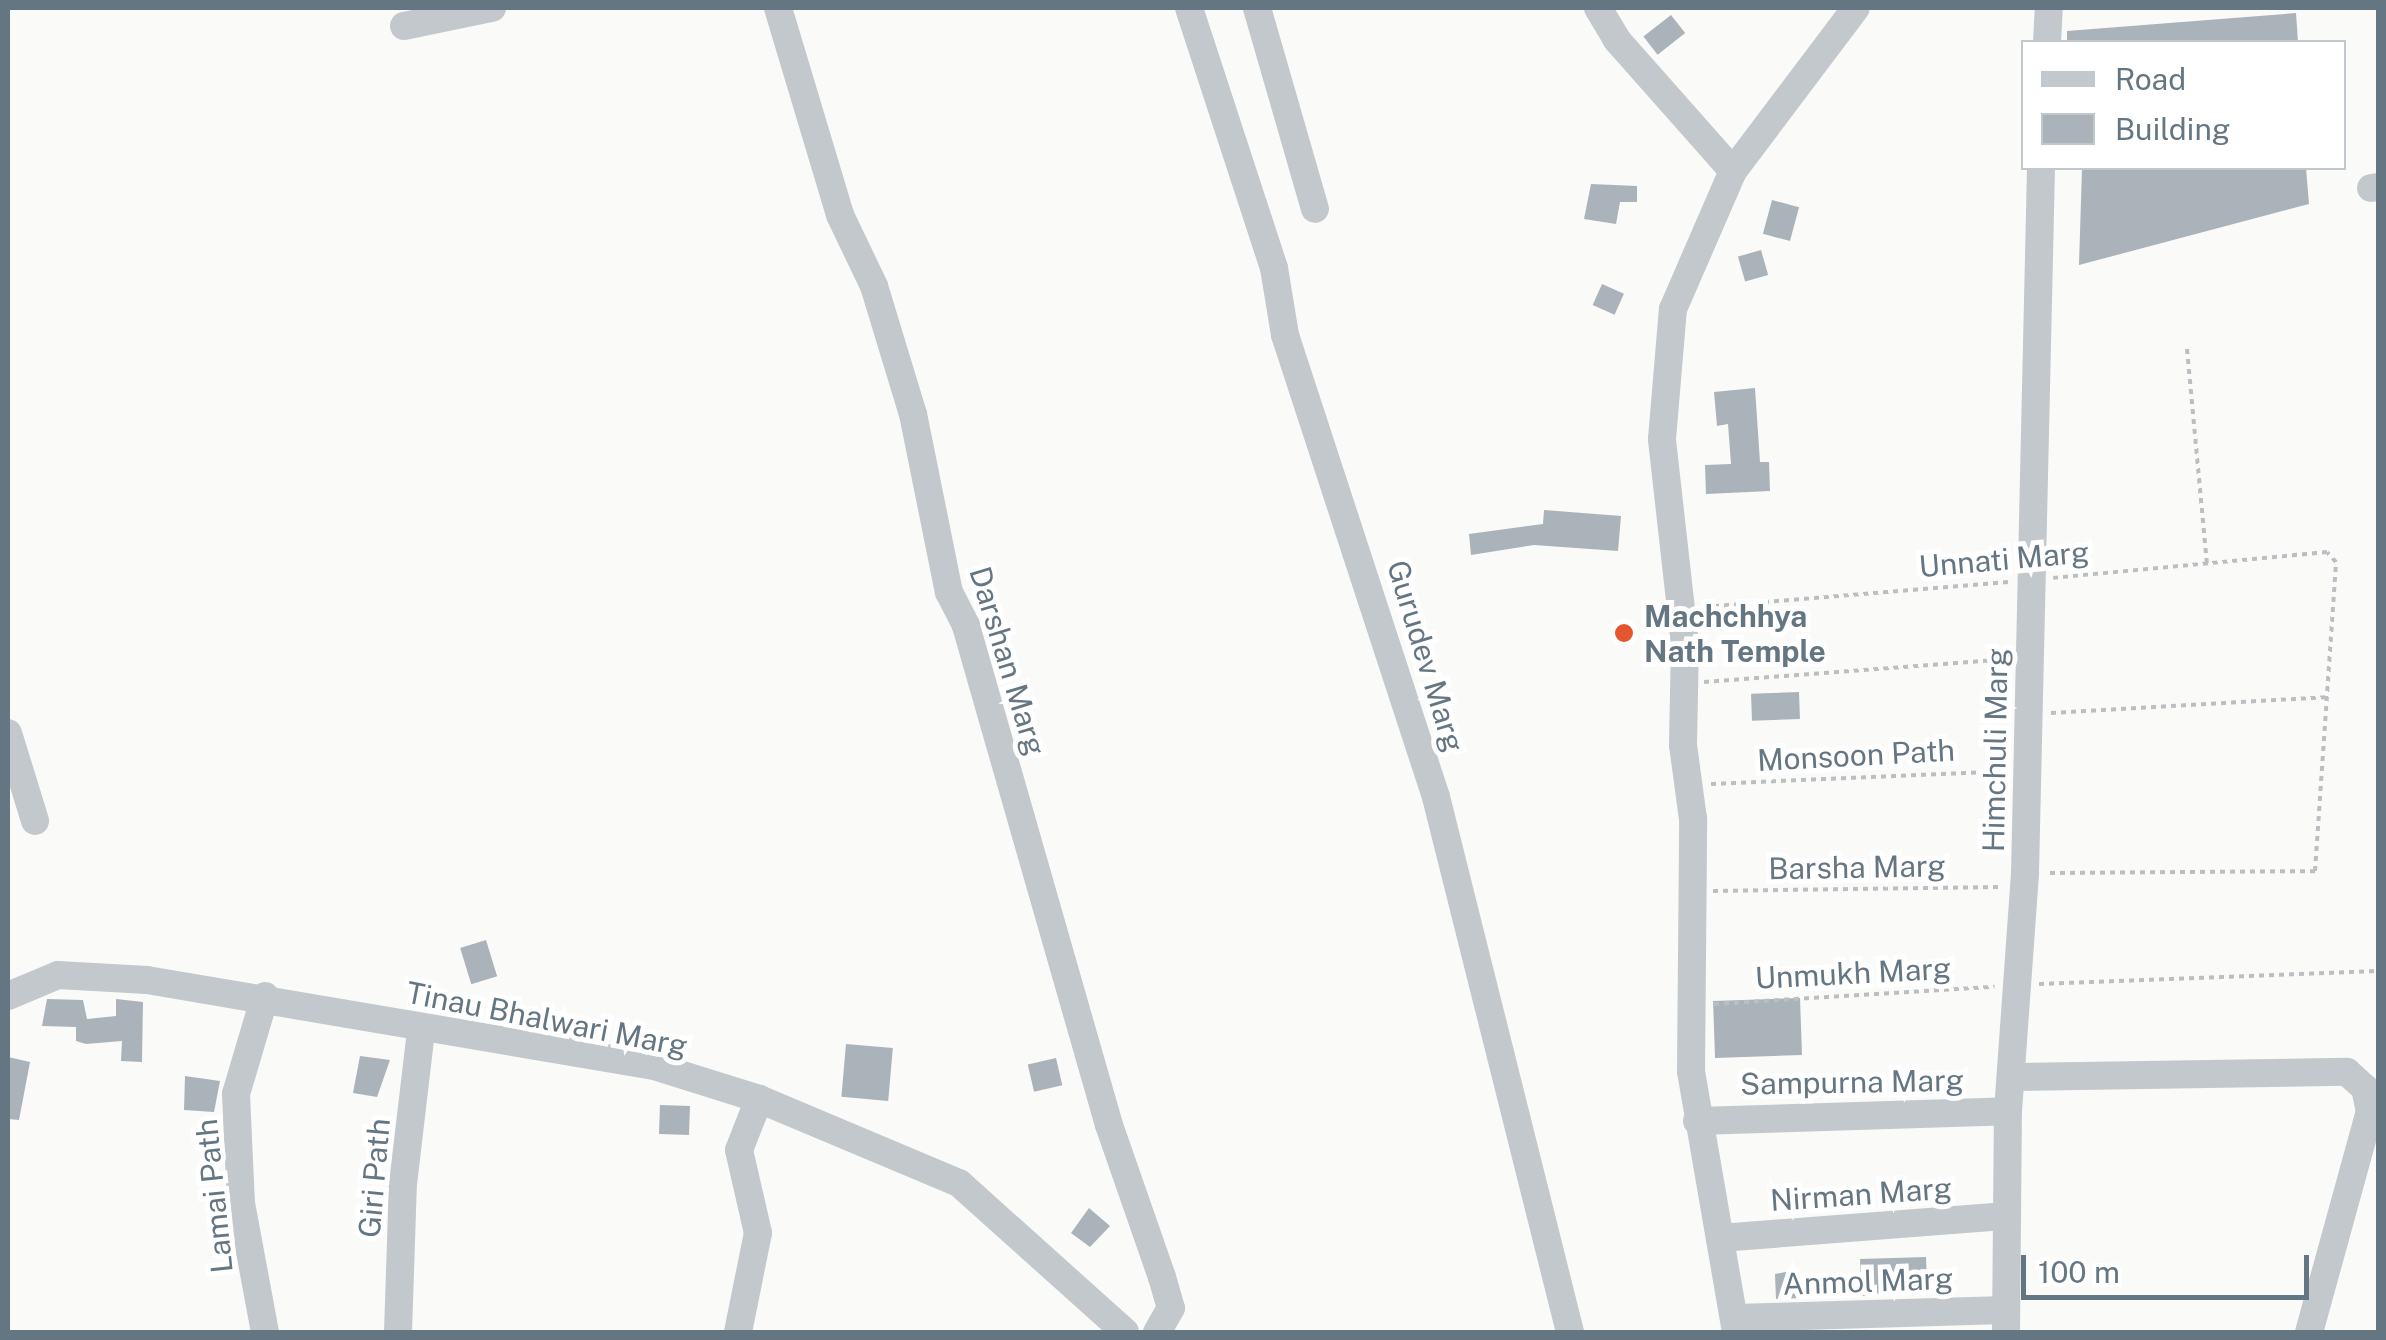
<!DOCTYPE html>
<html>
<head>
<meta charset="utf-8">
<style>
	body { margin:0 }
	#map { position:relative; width:2386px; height:1340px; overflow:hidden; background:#fafaf8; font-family:"Public Sans",sans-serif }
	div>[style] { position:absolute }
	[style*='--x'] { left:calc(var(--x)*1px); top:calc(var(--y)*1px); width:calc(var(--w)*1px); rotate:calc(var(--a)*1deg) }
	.building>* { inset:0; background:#aab3b9; transform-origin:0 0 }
	.path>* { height:4px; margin-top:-2px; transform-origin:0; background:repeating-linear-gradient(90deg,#bbbfc2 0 5px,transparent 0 10px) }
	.minor>* { height:28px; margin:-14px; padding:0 14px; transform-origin:14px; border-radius:14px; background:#c3c8cc }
	.dots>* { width:28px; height:28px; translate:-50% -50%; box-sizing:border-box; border:5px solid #fff; border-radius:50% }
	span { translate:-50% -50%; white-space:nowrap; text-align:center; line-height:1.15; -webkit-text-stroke:10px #fff; paint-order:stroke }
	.street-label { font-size:30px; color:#657683 }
	.poi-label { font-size:30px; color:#657683; font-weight:700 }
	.left { translate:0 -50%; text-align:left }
	.frame { position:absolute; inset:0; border:10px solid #657683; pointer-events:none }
	.legend { position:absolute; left:2021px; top:40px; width:325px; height:130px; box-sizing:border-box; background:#fff; border:2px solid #c1c8cd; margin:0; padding:12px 18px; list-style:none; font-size:30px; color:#657683 }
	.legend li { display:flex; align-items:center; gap:20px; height:50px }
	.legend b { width:50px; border:2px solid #c1c8cd }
	.scale { position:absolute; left:2021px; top:1255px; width:288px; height:45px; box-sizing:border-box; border:5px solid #657683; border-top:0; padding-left:12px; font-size:30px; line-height:35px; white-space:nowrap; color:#657683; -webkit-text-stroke:8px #fff; paint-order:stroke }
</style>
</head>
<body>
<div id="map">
	<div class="building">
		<div style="clip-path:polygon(2296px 13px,2298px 42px,2067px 42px,2067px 31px)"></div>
		<div style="left:1671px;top:15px;width:23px;height:35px;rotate:52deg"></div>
		<div style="clip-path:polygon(2082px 168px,2306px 168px,2309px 204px,2079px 265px)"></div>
		<div style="clip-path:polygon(1591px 184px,1637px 186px,1637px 202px,1620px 202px,1616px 224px,1584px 219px)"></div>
		<div style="left:1772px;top:200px;width:28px;height:35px;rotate:15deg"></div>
		<div style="left:1761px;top:250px;width:26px;height:24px;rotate:74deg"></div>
		<div style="left:1602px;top:284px;width:24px;height:23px;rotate:24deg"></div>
		<div style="clip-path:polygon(1755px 388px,1760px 462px,1769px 462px,1770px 491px,1706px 494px,1705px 465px,1731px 464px,1728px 424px,1717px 426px,1714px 392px)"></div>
		<div style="clip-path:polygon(1544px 510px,1621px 516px,1618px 551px,1534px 545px,1471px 555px,1469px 534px,1543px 524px)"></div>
		<div style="left:1799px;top:692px;width:27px;height:48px;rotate:88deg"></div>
		<div style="left:486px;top:940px;width:38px;height:27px;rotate:73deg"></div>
		<div style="left:1800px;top:998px;width:57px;height:87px;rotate:88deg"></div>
		<div style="clip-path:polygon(116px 999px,143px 1002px,142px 1062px,121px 1061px,122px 1041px,86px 1044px,76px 1041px,76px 1027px,42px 1026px,47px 999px,83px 1000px,87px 1019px,116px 1016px)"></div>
		<div style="left:846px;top:1044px;width:47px;height:53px;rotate:5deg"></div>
		<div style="clip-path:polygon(360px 1056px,390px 1060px,377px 1097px,353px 1093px)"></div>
		<div style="clip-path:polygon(8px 1057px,30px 1062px,19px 1120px,8px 1119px)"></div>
		<div style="left:1056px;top:1058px;width:28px;height:29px;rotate:77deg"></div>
		<div style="clip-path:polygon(185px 1076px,220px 1081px,214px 1112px,184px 1110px)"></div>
		<div style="left:660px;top:1105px;width:30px;height:29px;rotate:2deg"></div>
		<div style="clip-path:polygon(1089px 1208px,1110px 1226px,1090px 1247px,1071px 1233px)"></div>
		<div style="clip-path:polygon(1926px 1257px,1927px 1286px,1862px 1296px,1860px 1259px)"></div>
		<div style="clip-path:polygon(1796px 1270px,1803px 1298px,1776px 1299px,1775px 1274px)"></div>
	</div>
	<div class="path">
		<div style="--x:2187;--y:349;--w:217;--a:84.7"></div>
		<div style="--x:1704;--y:607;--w:305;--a:-4.7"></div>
		<div style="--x:1704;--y:682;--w:306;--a:-4.3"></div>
		<div style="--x:2051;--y:713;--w:275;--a:-3.3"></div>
		<div style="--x:1711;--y:784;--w:295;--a:-2.5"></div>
		<div style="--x:2050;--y:873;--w:265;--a:-0.4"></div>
		<div style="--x:2315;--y:871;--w:310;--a:-86.1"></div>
		<div style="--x:2336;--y:562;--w:13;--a:-132"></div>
		<div style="--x:2327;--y:552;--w:275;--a:174.6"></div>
		<div style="--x:1713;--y:891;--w:290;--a:-0.8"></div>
		<div style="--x:2039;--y:984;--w:339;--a:-2.2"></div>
		<div style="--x:1714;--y:1004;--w:281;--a:-3.5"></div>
	</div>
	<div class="minor">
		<div style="--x:778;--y:8;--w:216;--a:73.3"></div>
		<div style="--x:840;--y:215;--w:79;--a:64.4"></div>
		<div style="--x:874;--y:286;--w:134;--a:73.1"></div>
		<div style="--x:913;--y:414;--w:182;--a:78.6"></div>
		<div style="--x:949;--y:592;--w:38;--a:63"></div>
		<div style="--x:966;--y:626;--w:519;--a:74.01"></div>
		<div style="--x:1109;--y:1125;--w:161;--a:70.8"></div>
		<div style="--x:1162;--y:1277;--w:32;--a:74"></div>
		<div style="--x:1171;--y:1308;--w:28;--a:120"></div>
		<div style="--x:1189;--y:8;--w:274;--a:71.9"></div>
		<div style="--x:1274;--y:268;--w:68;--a:80.7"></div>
		<div style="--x:1285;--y:335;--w:486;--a:71.9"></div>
		<div style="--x:1436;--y:797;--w:552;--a:75.94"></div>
		<div style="--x:1257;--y:8;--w:209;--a:73.9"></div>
		<div style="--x:1598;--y:8;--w:37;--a:59"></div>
		<div style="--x:1617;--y:40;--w:175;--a:48.5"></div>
		<div style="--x:404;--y:26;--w:90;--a:-11.6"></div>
		<div style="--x:2047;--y:42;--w:34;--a:-87"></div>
		<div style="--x:2371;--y:188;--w:7;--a:-8"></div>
		<div style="--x:8;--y:733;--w:92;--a:72.9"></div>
		<div style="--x:8;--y:996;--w:54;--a:-22.8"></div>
		<div style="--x:58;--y:975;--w:89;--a:3.2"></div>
		<div style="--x:147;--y:980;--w:514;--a:9.63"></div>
		<div style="--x:654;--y:1066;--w:110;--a:17.4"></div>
		<div style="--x:759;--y:1099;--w:217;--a:22.8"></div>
		<div style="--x:959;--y:1183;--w:223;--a:41.9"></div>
		<div style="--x:265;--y:996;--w:102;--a:106.5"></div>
		<div style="--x:236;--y:1094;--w:109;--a:87.4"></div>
		<div style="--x:241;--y:1203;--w:131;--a:79.5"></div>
		<div style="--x:2014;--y:1077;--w:333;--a:-0.9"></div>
		<div style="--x:2347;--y:1072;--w:24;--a:42"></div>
		<div style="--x:2365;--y:1088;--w:24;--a:78"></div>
		<div style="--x:2370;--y:1111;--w:229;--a:105.4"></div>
		<div style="--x:1697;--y:1121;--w:311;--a:-1.8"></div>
		<div style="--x:1720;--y:1238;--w:288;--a:-4.4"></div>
		<div style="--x:1734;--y:1318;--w:271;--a:-1.7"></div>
		<div style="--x:398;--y:1332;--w:148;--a:-88.1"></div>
		<div style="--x:403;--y:1184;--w:155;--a:-83.3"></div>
		<div style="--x:738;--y:1332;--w:101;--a:-78.6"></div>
		<div style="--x:758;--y:1233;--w:85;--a:-102.9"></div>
		<div style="--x:739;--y:1150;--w:55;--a:-68.6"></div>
		<div style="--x:1736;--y:1332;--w:265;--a:-99.8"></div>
		<div style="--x:1691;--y:1071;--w:252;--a:-89.5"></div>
		<div style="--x:1693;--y:819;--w:75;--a:-97.7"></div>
		<div style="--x:1683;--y:745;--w:100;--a:-88.9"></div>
		<div style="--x:1685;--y:645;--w:207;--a:-96.4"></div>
		<div style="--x:1662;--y:439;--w:130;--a:-85.2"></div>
		<div style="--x:1673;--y:309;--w:150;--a:-66.5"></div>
		<div style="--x:1733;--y:171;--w:204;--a:-53"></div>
		<div style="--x:2006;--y:1332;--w:221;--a:-89.5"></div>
		<div style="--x:2008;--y:1111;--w:239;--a:-85.9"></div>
		<div style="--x:2025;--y:873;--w:705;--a:-88.7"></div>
	</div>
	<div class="dots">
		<div style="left:1624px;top:633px;background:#e4572e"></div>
	</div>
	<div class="street-label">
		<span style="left:2004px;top:559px;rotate:-5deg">Unnati Marg</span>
		<span style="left:1426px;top:656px;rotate:73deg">Gurudev Marg</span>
		<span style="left:1008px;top:661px;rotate:73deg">Darshan Marg</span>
		<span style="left:1995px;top:750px;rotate:-89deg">Himchuli Marg</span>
		<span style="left:1856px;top:755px;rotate:-3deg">Monsoon Path</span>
		<span style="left:1857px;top:867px;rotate:-1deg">Barsha Marg</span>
		<span style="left:1853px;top:973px;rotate:-3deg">Unmukh Marg</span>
		<span style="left:547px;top:1019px;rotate:11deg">Tinau Bhalwari Marg</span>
		<span style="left:1852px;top:1082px;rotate:-1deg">Sampurna Marg</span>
		<span style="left:374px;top:1178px;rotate:-85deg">Giri Path</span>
		<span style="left:1861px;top:1194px;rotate:-4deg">Nirman Marg</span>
		<span style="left:214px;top:1196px;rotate:-96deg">Lamai Path</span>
		<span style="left:1868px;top:1281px;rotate:-2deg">Anmol Marg</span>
	</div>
	<div class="poi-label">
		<span class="left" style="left:1644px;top:633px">Machchhya<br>Nath Temple</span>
	</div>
	<div class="frame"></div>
	<ul class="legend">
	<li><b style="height:12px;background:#c3c8cc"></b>Road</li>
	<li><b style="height:28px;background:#aab3b9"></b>Building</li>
	</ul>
	<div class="scale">100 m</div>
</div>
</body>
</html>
